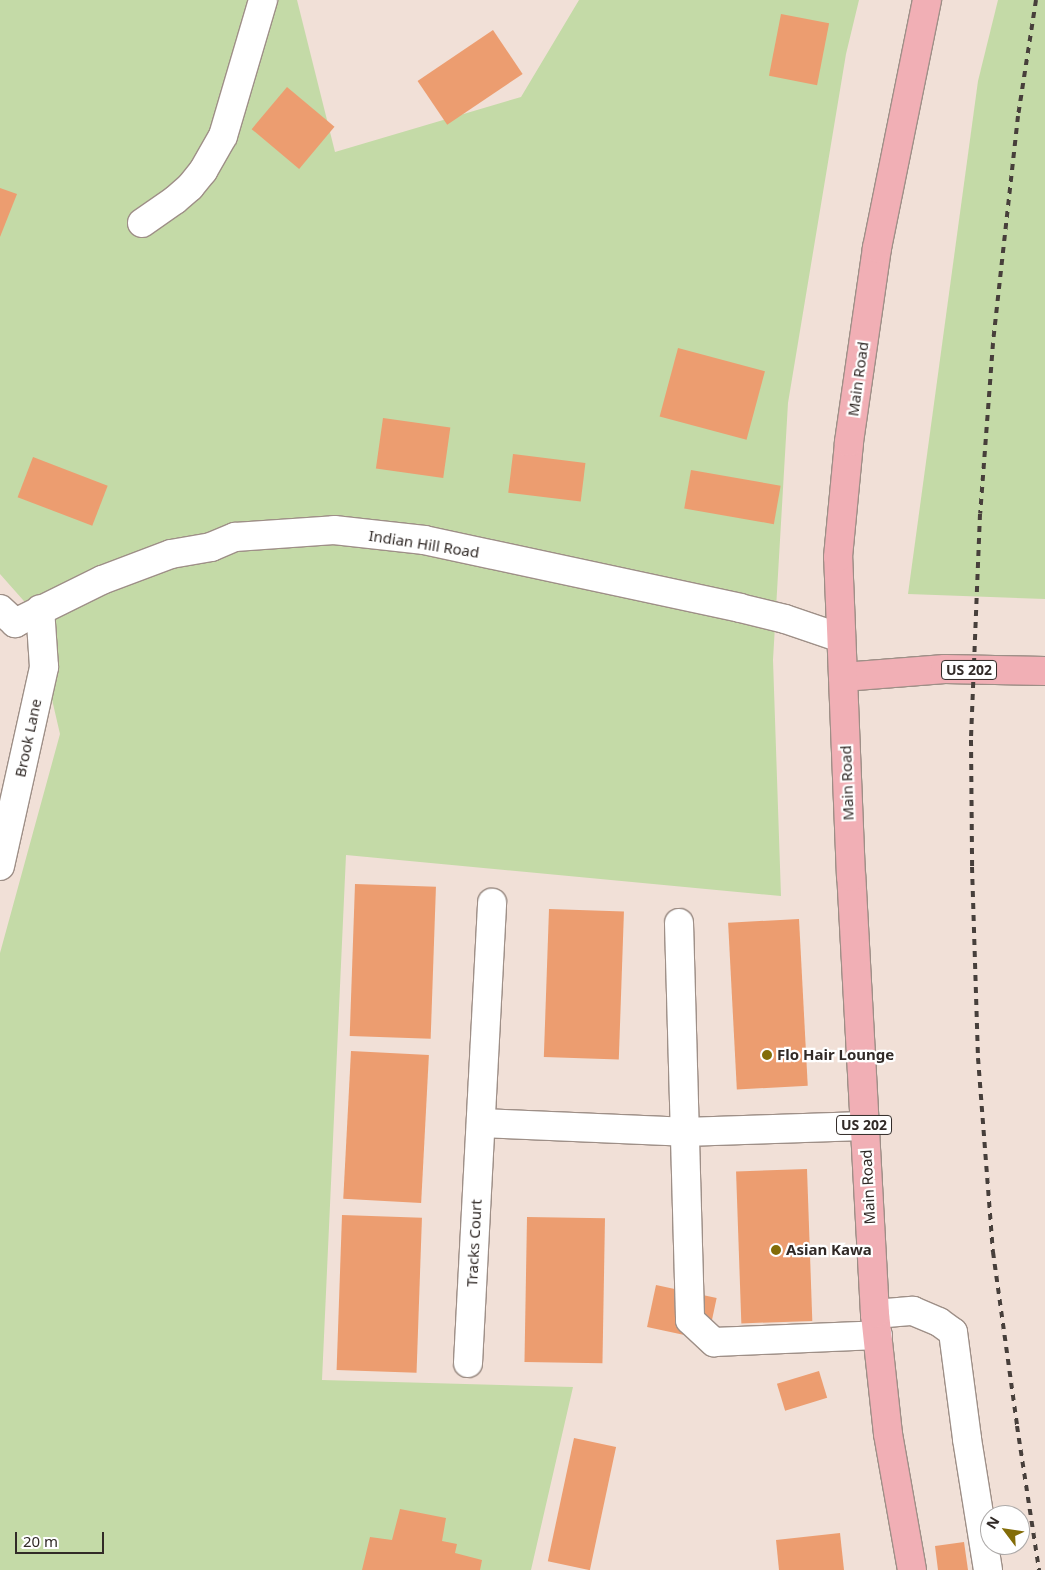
<!DOCTYPE html>
<html>
<head>
<meta charset="utf-8">
<style>
	body { margin:0 }
	#map { position:relative; width:1045px; height:1570px; overflow:hidden; background:#f1e0d7; font-family:"Noto Sans",sans-serif }
	div>[style] { position:absolute }
	[style*='--x'] { left:calc(var(--x)*1px); top:calc(var(--y)*1px); width:calc(var(--w)*1px); rotate:calc(var(--a)*1deg) }
	.green>* { inset:0; background:#c4daa7 }
	.building>* { inset:0; background:#ec9d70; transform-origin:0 0 }
	.roads { filter:drop-shadow(1px 0 #9e8f87) drop-shadow(-1px 0 #9e8f87) drop-shadow(0 1px #9e8f87) drop-shadow(0 -1px #9e8f87) }
	.minor>* { height:28px; margin:-14px; padding:0 14px; transform-origin:14px; border-radius:14px; background:#fff }
	.major>* { height:28px; margin:-14px; padding:0 14px; transform-origin:14px; border-radius:14px; background:#f1afb5 }
	.rail>* { height:4px; margin-top:-2px; transform-origin:0; background:repeating-linear-gradient(90deg,#473f3b 0 6px,transparent 0 12px) }
	.dots>* { width:14px; height:14px; translate:-50% -50%; box-sizing:border-box; border:2px solid #fff; border-radius:50% }
	span { translate:-50% -50%; white-space:nowrap; text-align:center; line-height:1.15; -webkit-text-stroke:4.5px #fff; paint-order:stroke }
	.shield-label span { padding:1px 4px; background:#fff; border:1px solid; border-radius:4px; -webkit-text-stroke-width:0 }
	.shield-label { font-size:14px; color:#312a27; font-weight:700 }
	.street-label { font-size:15px; color:#312a27 }
	.poi-label { font-size:15px; color:#312a27; font-weight:700 }
	.left { translate:0 -50%; text-align:left }
	.north { position:absolute; left:980px; top:1505px; width:50px; height:50px; box-sizing:border-box; background:#fff; border:1px solid #adaaa9; border-radius:50%; rotate:301deg; font-size:14px; font-weight:700; line-height:20px; text-align:center; color:#312a27 }
	.north::after { content:''; display:block; margin:auto; width:18px; height:22px; background:#836c08; clip-path:polygon(50% 0,100% 100%,50% 72%,0 100%) }
	.scale { position:absolute; left:15px; top:1532px; width:89px; height:22px; box-sizing:border-box; border:2px solid #312a27; border-top:0; padding-left:6px; font-size:15px; line-height:18px; white-space:nowrap; color:#312a27; -webkit-text-stroke:4px #fff; paint-order:stroke }
</style>
</head>
<body>
<div id="map">
	<div class="green">
		<div style="clip-path:polygon(0 0,297px 0,335px 152px,521px 97px,579px 0,859px 0,846px 54px,788px 403px,773px 660px,781px 896px,346px 855px,322px 1380px,573px 1387px,531px 1570px,0 1570px,0 953px,60px 734px,31px 609px,0 574px)"></div>
		<div style="clip-path:polygon(998px 0,1045px 0,1045px 599px,908px 594px,978px 81px)"></div>
	</div>
	<div class="building">
		<div style="left:781px;top:14px;width:49px;height:63px;rotate:11deg"></div>
		<div style="left:493px;top:30px;width:53px;height:91px;rotate:56deg"></div>
		<div style="left:287px;top:87px;width:62px;height:55px;rotate:40deg"></div>
		<div style="clip-path:polygon(0 188px,17px 194px,0 237px)"></div>
		<div style="left:678px;top:348px;width:90px;height:71px;rotate:15deg"></div>
		<div style="left:383px;top:418px;width:68px;height:51px;rotate:8deg"></div>
		<div style="left:513px;top:454px;width:73px;height:39px;rotate:7deg"></div>
		<div style="left:33px;top:457px;width:80px;height:43px;rotate:21deg"></div>
		<div style="left:691px;top:470px;width:91px;height:39px;rotate:10deg"></div>
		<div style="left:355px;top:884px;width:81px;height:152px;rotate:2deg"></div>
		<div style="left:549px;top:909px;width:75px;height:148px;rotate:2deg"></div>
		<div style="left:799px;top:919px;width:167px;height:71px;rotate:87deg"></div>
		<div style="left:351px;top:1051px;width:78px;height:148px;rotate:3deg"></div>
		<div style="left:807px;top:1169px;width:152px;height:71px;rotate:88deg"></div>
		<div style="left:342px;top:1215px;width:80px;height:155px;rotate:2deg"></div>
		<div style="left:527px;top:1217px;width:78px;height:145px;rotate:1deg"></div>
		<div style="left:656px;top:1285px;width:62px;height:43px;rotate:12deg"></div>
		<div style="left:819px;top:1371px;width:28px;height:44px;rotate:73deg"></div>
		<div style="left:574px;top:1438px;width:43px;height:126px;rotate:12deg"></div>
		<div style="clip-path:polygon(400px 1509px,446px 1518px,442px 1541px,457px 1544px,455px 1553px,482px 1560px,480px 1570px,362px 1570px,370px 1537px,392px 1540px)"></div>
		<div style="clip-path:polygon(840px 1533px,844px 1570px,779px 1570px,776px 1540px)"></div>
		<div style="clip-path:polygon(964px 1542px,968px 1570px,938px 1570px,935px 1546px)"></div>
	</div>
	<div class="roads">
		<div class="minor">
			<div style="--x:142;--y:223;--w:40;--a:-34.9"></div>
			<div style="--x:175;--y:200;--w:20;--a:-41"></div>
			<div style="--x:190;--y:187;--w:21;--a:-51"></div>
			<div style="--x:203;--y:171;--w:40;--a:-60.3"></div>
			<div style="--x:223;--y:136;--w:142;--a:-73.6"></div>
			<div style="--x:0;--y:609;--w:21;--a:43"></div>
			<div style="--x:15;--y:623;--w:97;--a:-26.3"></div>
			<div style="--x:102;--y:580;--w:74;--a:-20.6"></div>
			<div style="--x:171;--y:554;--w:41;--a:-9.9"></div>
			<div style="--x:211;--y:547;--w:26;--a:-23"></div>
			<div style="--x:235;--y:537;--w:99;--a:-4"></div>
			<div style="--x:334;--y:530;--w:91;--a:6.3"></div>
			<div style="--x:424;--y:540;--w:323;--a:12.1"></div>
			<div style="--x:740;--y:608;--w:46;--a:13.7"></div>
			<div style="--x:785;--y:619;--w:59;--a:18.7"></div>
			<div style="--x:0;--y:866;--w:204;--a:-77.5"></div>
			<div style="--x:44;--y:667;--w:58;--a:-93.9"></div>
			<div style="--x:679;--y:923;--w:397;--a:88.4"></div>
			<div style="--x:690;--y:1320;--w:33;--a:43"></div>
			<div style="--x:714;--y:1342;--w:164;--a:-2.4"></div>
			<div style="--x:481;--y:1123;--w:203;--a:2.5"></div>
			<div style="--x:684;--y:1132;--w:180;--a:-1.9"></div>
			<div style="--x:875;--y:1314;--w:38;--a:-5"></div>
			<div style="--x:913;--y:1311;--w:28;--a:23"></div>
			<div style="--x:939;--y:1322;--w:17;--a:36"></div>
			<div style="--x:953;--y:1332;--w:108;--a:82.5"></div>
			<div style="--x:967;--y:1439;--w:133;--a:80.9"></div>
			<div style="--x:468;--y:1363;--w:461;--a:-87"></div>
		</div>
		<div class="major">
			<div style="--x:843;--y:677;--w:102;--a:-4.5"></div>
			<div style="--x:945;--y:669;--w:100;--a:1.1"></div>
			<div style="--x:912;--y:1570;--w:138;--a:-100"></div>
			<div style="--x:888;--y:1434;--w:121;--a:-96.2"></div>
			<div style="--x:875;--y:1314;--w:438;--a:-93.1"></div>
			<div style="--x:851;--y:877;--w:320;--a:-92.3"></div>
			<div style="--x:838;--y:557;--w:116;--a:-84.5"></div>
			<div style="--x:849;--y:442;--w:196;--a:-81.8"></div>
			<div style="--x:877;--y:248;--w:253;--a:-78.6"></div>
		</div>
	</div>
	<div class="rail">
		<div style="--x:1036;--y:0;--w:117;--a:98.8"></div>
		<div style="--x:1018;--y:116;--w:228;--a:96.3"></div>
		<div style="--x:993;--y:343;--w:171;--a:94.3"></div>
		<div style="--x:980;--y:514;--w:226;--a:92.3"></div>
		<div style="--x:971;--y:740;--w:127;--a:89.5"></div>
		<div style="--x:972;--y:867;--w:191;--a:88.2"></div>
		<div style="--x:978;--y:1058;--w:195;--a:85.6"></div>
		<div style="--x:993;--y:1252;--w:176;--a:82.1"></div>
		<div style="--x:1017;--y:1426;--w:146;--a:81.3"></div>
	</div>
	<div class="dots">
		<div style="left:767px;top:1055px;background:#836c08"></div>
		<div style="left:776px;top:1250px;background:#836c08"></div>
	</div>
	<div class="shield-label">
		<span style="left:969px;top:670px">US 202</span>
		<span style="left:864px;top:1125px">US 202</span>
	</div>
	<div class="street-label">
		<span style="left:858px;top:379px;rotate:-82deg">Main Road</span>
		<span style="left:424px;top:544px;rotate:9deg">Indian Hill Road</span>
		<span style="left:28px;top:738px;rotate:-78deg">Brook Lane</span>
		<span style="left:847px;top:783px;rotate:-92deg">Main Road</span>
		<span style="left:868px;top:1187px;rotate:-93deg">Main Road</span>
		<span style="left:474px;top:1243px;rotate:-87deg">Tracks Court</span>
	</div>
	<div class="poi-label">
		<span class="left" style="left:777px;top:1055px">Flo Hair Lounge</span>
		<span class="left" style="left:786px;top:1250px">Asian Kawa</span>
	</div>
	<div class="north">N</div>
	<div class="scale">20 m</div>
</div>
</body>
</html>
